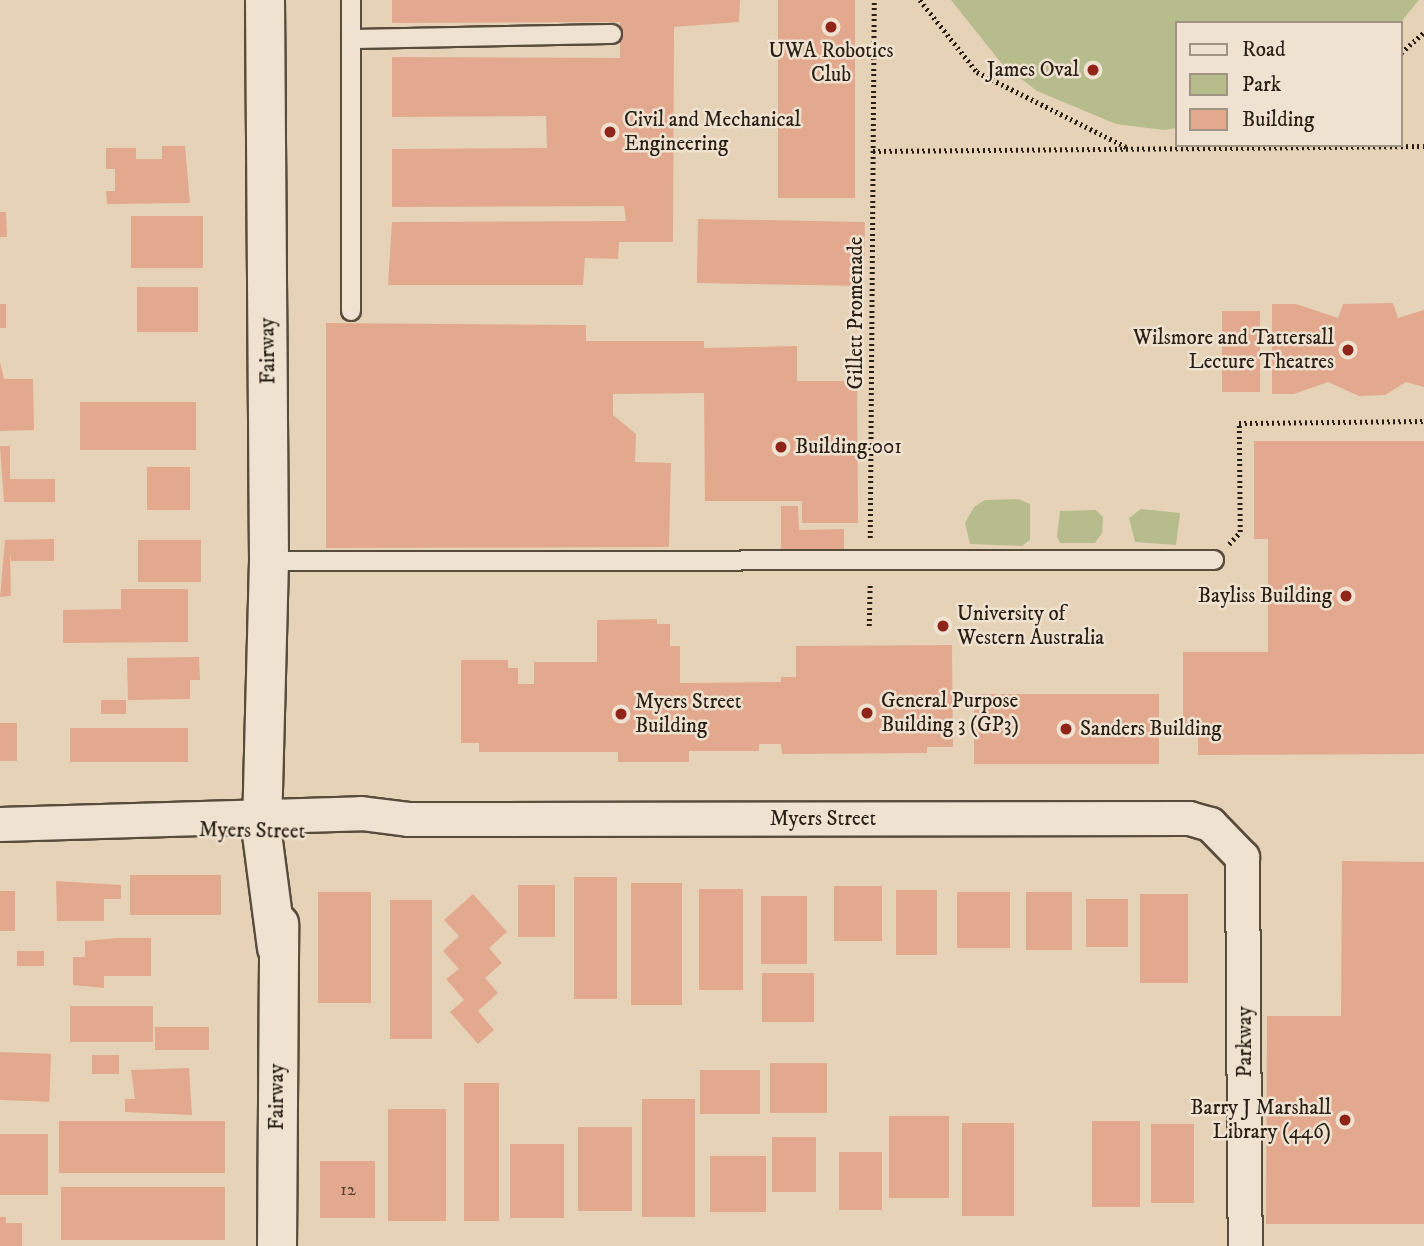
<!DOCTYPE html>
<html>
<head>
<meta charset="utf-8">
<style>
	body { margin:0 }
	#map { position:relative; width:1424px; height:1246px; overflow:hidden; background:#e6d3b7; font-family:"IM FELL DW Pica",serif }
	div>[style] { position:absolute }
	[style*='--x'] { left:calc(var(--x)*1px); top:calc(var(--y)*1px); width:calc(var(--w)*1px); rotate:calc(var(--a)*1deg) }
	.green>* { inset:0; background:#b7bc8d }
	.building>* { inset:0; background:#e3a98e; transform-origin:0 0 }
	.path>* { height:4.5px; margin-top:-2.25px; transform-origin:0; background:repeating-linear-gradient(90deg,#291f14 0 2px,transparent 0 5.5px) }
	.roads { filter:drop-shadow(2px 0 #584c3d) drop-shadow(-2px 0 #584c3d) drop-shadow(0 2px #584c3d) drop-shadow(0 -2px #584c3d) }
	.lane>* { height:18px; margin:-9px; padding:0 9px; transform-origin:9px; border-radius:9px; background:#efe2d0 }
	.street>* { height:33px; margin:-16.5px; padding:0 16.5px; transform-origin:16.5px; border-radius:16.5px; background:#efe2d0 }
	.secondary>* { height:38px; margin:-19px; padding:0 19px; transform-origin:19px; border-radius:19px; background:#efe2d0 }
	.dots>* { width:19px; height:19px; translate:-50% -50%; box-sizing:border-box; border:4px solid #efe2d0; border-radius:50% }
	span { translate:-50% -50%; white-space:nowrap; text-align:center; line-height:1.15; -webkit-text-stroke:5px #efe2d0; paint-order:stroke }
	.number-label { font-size:18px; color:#584232 }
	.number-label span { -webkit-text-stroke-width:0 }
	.poi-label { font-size:21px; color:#291f14 }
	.right { translate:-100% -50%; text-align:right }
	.left { translate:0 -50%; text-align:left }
	.street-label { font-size:21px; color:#291f14 }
	.legend { position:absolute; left:1175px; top:21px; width:228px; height:126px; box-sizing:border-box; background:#efe2d0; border:2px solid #a09485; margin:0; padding:9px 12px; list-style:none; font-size:21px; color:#291f14 }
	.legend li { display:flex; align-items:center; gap:14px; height:35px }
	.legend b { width:35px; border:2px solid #a09485 }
</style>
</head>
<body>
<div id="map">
	<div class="green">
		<div style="clip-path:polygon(951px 0,1419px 0,1400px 23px,1177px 23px,1177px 128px,1164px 130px,1116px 124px,1037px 91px,1002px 64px)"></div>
		<div style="clip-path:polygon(1018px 499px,1030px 504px,1030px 540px,1022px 546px,970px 544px,965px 523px,974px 507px,985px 500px)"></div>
		<div style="clip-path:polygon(1141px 509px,1180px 513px,1176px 545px,1135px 542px,1129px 518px)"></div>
		<div style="clip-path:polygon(1096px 510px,1103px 517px,1102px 533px,1095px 543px,1060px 543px,1057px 537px,1060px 511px)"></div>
	</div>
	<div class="building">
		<div style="clip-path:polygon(392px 0,740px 0,739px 22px,674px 27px,673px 242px,619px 242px,618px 259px,585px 258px,583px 285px,388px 285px,392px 222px,626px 221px,624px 206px,392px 207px,392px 149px,547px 148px,546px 116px,392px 117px,392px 57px,620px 58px,620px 22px,392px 23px)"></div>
		<div style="left:778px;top:0;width:77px;height:198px"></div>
		<div style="clip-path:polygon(162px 146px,185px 146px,190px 203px,107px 204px,106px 191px,115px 191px,115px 169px,106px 169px,106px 148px,136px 148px,136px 159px,162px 159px)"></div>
		<div style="clip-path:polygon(0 212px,6px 212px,7px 237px,0 237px)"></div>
		<div style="left:203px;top:216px;width:52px;height:72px;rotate:90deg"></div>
		<div style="left:698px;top:219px;width:167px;height:64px;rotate:1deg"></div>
		<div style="left:137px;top:287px;width:61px;height:45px"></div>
		<div style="clip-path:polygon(1393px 303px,1398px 318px,1424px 310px,1424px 387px,1406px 382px,1385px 395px,1359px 396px,1328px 382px,1294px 394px,1272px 394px,1272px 304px,1296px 304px,1338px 318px,1343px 304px)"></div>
		<div style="left:0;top:304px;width:6px;height:24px"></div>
		<div style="left:1222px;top:311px;width:38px;height:81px"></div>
		<div style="clip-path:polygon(326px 323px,586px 325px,586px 341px,704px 341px,704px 348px,797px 346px,797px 381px,857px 381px,858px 523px,802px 523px,802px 501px,705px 501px,704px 393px,613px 394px,613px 415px,636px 434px,635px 462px,671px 463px,669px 547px,326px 548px)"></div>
		<div style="clip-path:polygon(0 362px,4px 379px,33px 379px,34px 430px,0 431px)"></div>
		<div style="left:196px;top:402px;width:48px;height:116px;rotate:90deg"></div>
		<div style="clip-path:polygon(1254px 441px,1424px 441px,1424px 754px,1198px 755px,1198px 729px,1183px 729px,1183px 652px,1268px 652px,1268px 539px,1254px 539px)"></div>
		<div style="clip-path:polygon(0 446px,10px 446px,10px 479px,55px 479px,55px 502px,4px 502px)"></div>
		<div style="left:147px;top:467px;width:43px;height:43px"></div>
		<div style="clip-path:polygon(781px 506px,798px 506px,799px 530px,844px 529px,844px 552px,781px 552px)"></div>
		<div style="clip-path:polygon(54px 539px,54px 561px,11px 561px,10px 552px,11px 596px,0 597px,5px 540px)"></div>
		<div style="left:138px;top:540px;width:63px;height:42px"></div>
		<div style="clip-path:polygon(121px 589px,188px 589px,188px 642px,63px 643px,63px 610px,121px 609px)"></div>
		<div style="clip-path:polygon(657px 619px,657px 624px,670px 624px,670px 646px,680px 646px,680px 683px,781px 682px,781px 677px,796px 677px,796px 646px,952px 645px,953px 747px,927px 747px,927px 753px,782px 754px,781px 744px,759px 744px,759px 751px,689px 751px,689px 762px,618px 762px,618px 752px,479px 752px,479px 743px,461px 743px,461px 660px,508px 660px,508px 668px,518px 668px,518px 684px,534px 684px,534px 662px,597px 662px,597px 620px)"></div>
		<div style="clip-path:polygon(199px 657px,200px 680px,190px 680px,190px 699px,128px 700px,127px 658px)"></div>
		<div style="left:974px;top:694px;width:185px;height:70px"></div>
		<div style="left:101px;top:700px;width:25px;height:14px"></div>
		<div style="left:0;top:723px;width:17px;height:38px"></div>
		<div style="left:188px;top:728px;width:34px;height:118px;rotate:90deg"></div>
		<div style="clip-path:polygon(1342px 861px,1424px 862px,1424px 1224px,1266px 1224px,1267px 1016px,1341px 1016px)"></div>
		<div style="left:130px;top:875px;width:91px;height:40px"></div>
		<div style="left:574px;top:877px;width:43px;height:122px"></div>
		<div style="clip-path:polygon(56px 881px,121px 885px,121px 899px,104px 899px,104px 921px,57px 921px)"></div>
		<div style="left:631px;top:883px;width:51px;height:122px"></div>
		<div style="left:518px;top:885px;width:37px;height:52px"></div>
		<div style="left:834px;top:886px;width:48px;height:55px"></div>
		<div style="left:699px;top:889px;width:44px;height:101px"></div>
		<div style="left:896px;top:890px;width:41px;height:65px"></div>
		<div style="left:0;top:891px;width:15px;height:40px"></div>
		<div style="left:318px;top:892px;width:53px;height:111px"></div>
		<div style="left:1010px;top:892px;width:56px;height:53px;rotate:90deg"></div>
		<div style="left:1072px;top:892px;width:58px;height:46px;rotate:90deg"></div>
		<div style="clip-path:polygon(473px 894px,507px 932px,489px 948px,502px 963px,485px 978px,498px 993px,478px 1011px,494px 1030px,478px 1044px,450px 1012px,464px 1000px,446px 979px,459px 969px,443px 951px,459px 936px,444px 920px)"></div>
		<div style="left:1140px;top:894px;width:48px;height:89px"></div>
		<div style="left:761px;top:896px;width:46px;height:68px"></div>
		<div style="left:1086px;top:899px;width:42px;height:48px"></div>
		<div style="left:390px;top:900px;width:42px;height:139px"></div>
		<div style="clip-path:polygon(116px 938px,151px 938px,151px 976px,104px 976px,104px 988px,73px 985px,73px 957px,85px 957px,85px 941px)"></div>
		<div style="left:17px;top:951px;width:27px;height:15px"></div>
		<div style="left:762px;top:973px;width:52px;height:49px"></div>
		<div style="left:70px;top:1006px;width:83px;height:36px"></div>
		<div style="left:155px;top:1027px;width:54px;height:23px"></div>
		<div style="left:0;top:1052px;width:51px;height:48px;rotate:2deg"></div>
		<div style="left:119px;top:1055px;width:19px;height:27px;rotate:90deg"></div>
		<div style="left:770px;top:1063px;width:57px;height:50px"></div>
		<div style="clip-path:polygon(189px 1068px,192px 1115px,125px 1112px,125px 1099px,135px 1099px,131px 1070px)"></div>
		<div style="left:700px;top:1070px;width:60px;height:44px"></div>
		<div style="left:464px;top:1083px;width:35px;height:138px"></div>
		<div style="left:642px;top:1099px;width:53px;height:118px"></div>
		<div style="left:388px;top:1109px;width:58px;height:112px"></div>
		<div style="left:889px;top:1116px;width:60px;height:82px"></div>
		<div style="left:225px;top:1121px;width:52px;height:166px;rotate:90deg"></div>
		<div style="left:1140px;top:1121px;width:86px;height:48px;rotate:90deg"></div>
		<div style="left:962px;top:1123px;width:52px;height:93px"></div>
		<div style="left:1151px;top:1124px;width:43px;height:79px"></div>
		<div style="left:578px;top:1127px;width:54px;height:84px"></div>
		<div style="left:0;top:1134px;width:48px;height:61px"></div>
		<div style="left:772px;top:1137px;width:44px;height:55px"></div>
		<div style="left:564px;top:1144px;width:74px;height:54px;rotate:90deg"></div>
		<div style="left:839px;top:1152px;width:43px;height:58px"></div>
		<div style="left:766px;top:1156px;width:56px;height:56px;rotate:90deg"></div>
		<div style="left:320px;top:1161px;width:55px;height:57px"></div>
		<div style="left:61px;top:1187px;width:164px;height:53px"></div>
		<div style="clip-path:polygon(0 1217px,6px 1217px,6px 1223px,22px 1223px,22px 1246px,0 1246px)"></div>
	</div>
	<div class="path">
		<div style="--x:920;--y:0;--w:92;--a:51.6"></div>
		<div style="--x:977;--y:72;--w:167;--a:26.7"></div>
		<div style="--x:1401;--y:53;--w:31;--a:-42"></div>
		<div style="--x:873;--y:151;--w:551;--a:-0.52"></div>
		<div style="--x:870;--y:538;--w:538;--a:-89.57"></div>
		<div style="--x:1229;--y:544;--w:16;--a:-47"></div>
		<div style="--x:1240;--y:532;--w:109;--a:-90.5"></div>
		<div style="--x:1239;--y:423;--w:185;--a:-0.6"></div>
		<div style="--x:869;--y:626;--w:44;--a:-88.7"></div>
	</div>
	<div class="roads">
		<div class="lane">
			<div style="--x:351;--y:0;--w:311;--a:90"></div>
			<div style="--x:351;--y:39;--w:261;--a:-1.1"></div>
			<div style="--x:269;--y:561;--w:945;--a:-0.06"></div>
		</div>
		<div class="street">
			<div style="--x:0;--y:824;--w:361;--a:-1.7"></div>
			<div style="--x:361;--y:813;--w:47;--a:7.3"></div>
			<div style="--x:408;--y:819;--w:781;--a:-0.07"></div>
			<div style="--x:1189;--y:818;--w:22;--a:16"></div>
			<div style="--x:1210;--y:824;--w:46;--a:45.9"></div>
			<div style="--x:1242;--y:857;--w:389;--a:89.6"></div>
		</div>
		<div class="secondary">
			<div style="--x:265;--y:0;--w:561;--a:89.59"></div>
			<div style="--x:269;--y:561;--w:273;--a:91.5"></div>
			<div style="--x:262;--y:834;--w:115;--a:82.5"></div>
			<div style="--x:277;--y:1246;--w:322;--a:-89.6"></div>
		</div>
	</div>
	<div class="dots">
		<div style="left:831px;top:27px;background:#8f2418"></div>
		<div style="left:1093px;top:70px;background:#8f2418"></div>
		<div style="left:610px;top:132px;background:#8f2418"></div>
		<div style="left:1348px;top:350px;background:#8f2418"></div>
		<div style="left:781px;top:447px;background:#8f2418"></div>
		<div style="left:1346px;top:596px;background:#8f2418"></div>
		<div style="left:943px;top:626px;background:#8f2418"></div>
		<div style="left:867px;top:713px;background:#8f2418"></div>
		<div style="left:621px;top:714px;background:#8f2418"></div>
		<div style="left:1066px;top:729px;background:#8f2418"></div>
		<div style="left:1345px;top:1120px;background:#8f2418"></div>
	</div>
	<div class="number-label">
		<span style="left:348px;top:1190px">12</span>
	</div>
	<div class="poi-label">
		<span style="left:831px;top:63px">UWA Robotics<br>Club</span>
		<span class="right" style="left:1079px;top:70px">James Oval</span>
		<span class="left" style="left:624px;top:132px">Civil and Mechanical<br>Engineering</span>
		<span class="right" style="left:1334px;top:350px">Wilsmore and Tattersall<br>Lecture Theatres</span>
		<span class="left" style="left:795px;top:447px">Building 001</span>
		<span class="right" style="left:1332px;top:596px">Bayliss Building</span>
		<span class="left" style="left:957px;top:626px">University of<br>Western Australia</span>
		<span class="left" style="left:881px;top:713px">General Purpose<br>Building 3 (GP3)</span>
		<span class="left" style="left:635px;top:714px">Myers Street<br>Building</span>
		<span class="left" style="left:1080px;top:729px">Sanders Building</span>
		<span class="right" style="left:1331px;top:1120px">Barry J Marshall<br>Library (446)</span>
	</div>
	<div class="street-label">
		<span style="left:856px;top:313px;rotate:-90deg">Gillett Promenade</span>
		<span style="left:268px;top:351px;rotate:-91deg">Fairway</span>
		<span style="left:823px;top:819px">Myers Street</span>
		<span style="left:252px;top:831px;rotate:1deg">Myers Street</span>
		<span style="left:1245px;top:1042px;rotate:-90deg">Parkway</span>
		<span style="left:277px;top:1097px;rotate:-90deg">Fairway</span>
	</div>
	<ul class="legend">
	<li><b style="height:9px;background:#efe2d0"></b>Road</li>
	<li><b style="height:19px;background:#b7bc8d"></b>Park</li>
	<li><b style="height:19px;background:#e3a98e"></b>Building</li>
	</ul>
</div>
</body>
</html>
